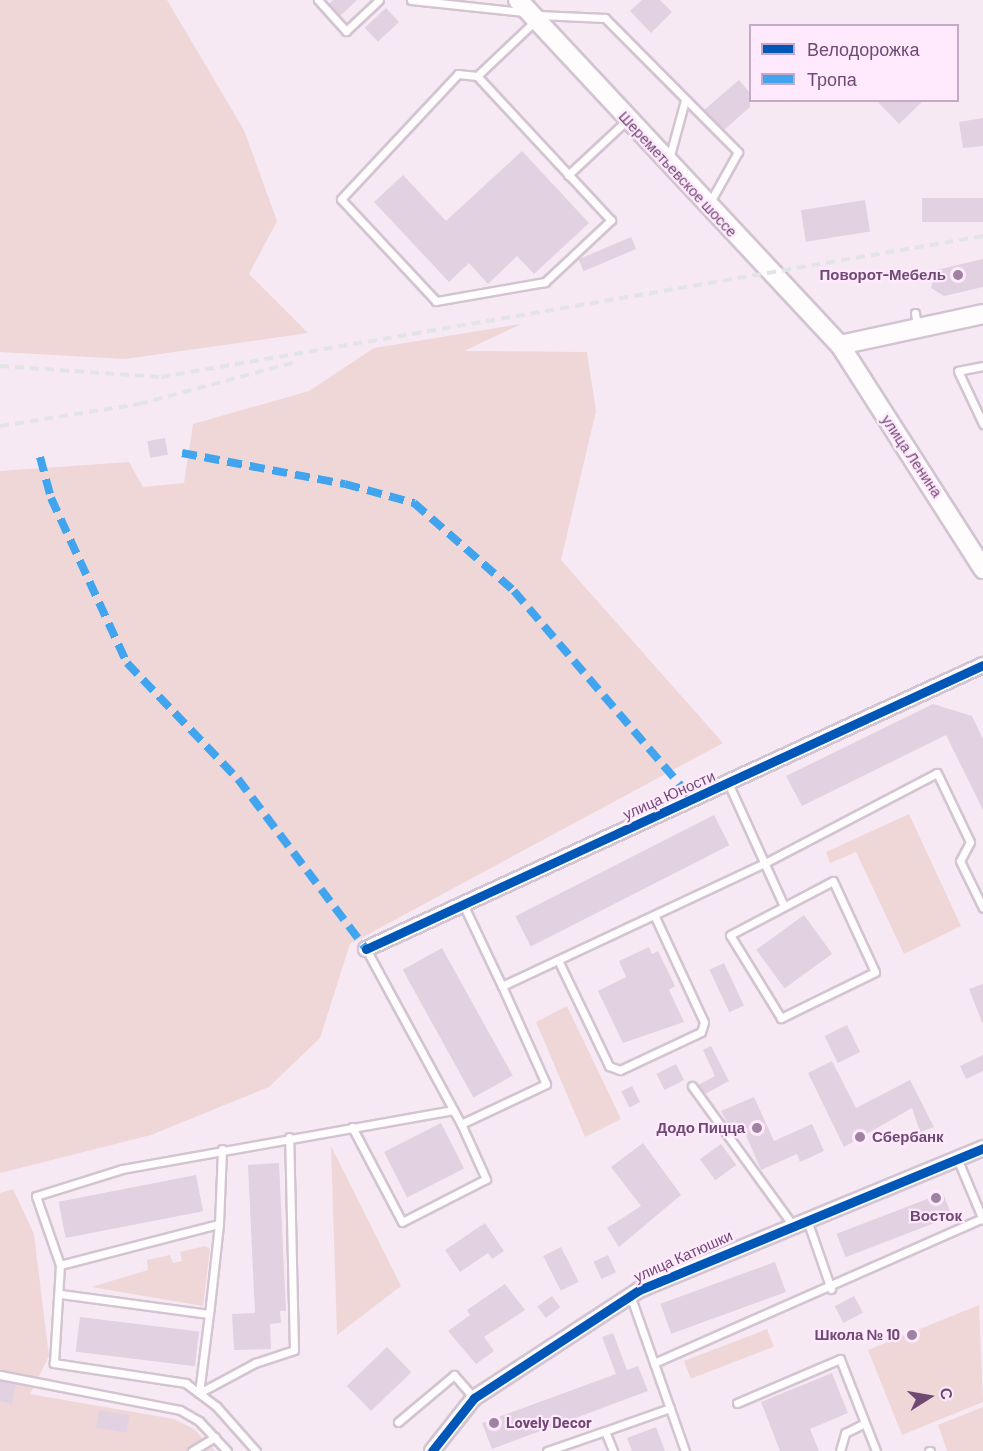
<!DOCTYPE html>
<html>
<head>
<meta charset="utf-8">
<style>
	body { margin:0 }
	#map { position:relative; width:983px; height:1451px; overflow:hidden; background:#f6e9f4; font-family:Barlow,sans-serif }
	div>[style] { position:absolute }
	[style*='--x'] { left:calc(var(--x)*1px); top:calc(var(--y)*1px); width:calc(var(--w)*1px); rotate:calc(var(--a)*1deg) }
	.green>* { inset:0; background:#efd7d8; transform-origin:0 0 }
	.building>* { inset:0; background:#e2d1e1; transform-origin:0 0 }
	.roads { filter:drop-shadow(2px 0 #d3c4d2) drop-shadow(-2px 0 #d3c4d2) drop-shadow(0 2px #d3c4d2) drop-shadow(0 -2px #d3c4d2) }
	.service>* { height:7px; margin:-3.5px; padding:0 3.5px; transform-origin:3.5px; border-radius:3.5px; background:#fefcfd }
	.minor>* { height:14px; margin:-7px; padding:0 7px; transform-origin:7px; border-radius:7px; background:#fefcfd }
	.secondary>* { height:18px; margin:-9px; padding:0 9px; transform-origin:9px; border-radius:9px; background:#fefcfd }
	.rail>* { height:4px; margin-top:-2px; transform-origin:0; background:repeating-linear-gradient(90deg,#e2e4e6 0 9px,transparent 0 15px) }
	.quiet>* { height:8px; margin-top:-4px; transform-origin:0; background:repeating-linear-gradient(90deg,#41a4ef 0 15px,transparent 0 23px) }
	.cycleway>* { height:9px; margin:-4.5px; padding:0 4.5px; transform-origin:4.5px; border-radius:4.5px; background:#0057b8 }
	.dots>* { width:16px; height:16px; translate:-50% -50%; box-sizing:border-box; border:3px solid #ffe9fc; border-radius:50% }
	span { translate:-50% -50%; white-space:nowrap; text-align:center; line-height:1.15; -webkit-text-stroke:4.5px #ffe9fc; paint-order:stroke }
	.street-label { font-size:15px; color:#704a74 }
	.poi-label { font-size:15px; color:#704a74; font-weight:700 }
	.right { translate:-100% -50%; text-align:right }
	.left { translate:0 -50%; text-align:left }
	.legend { position:absolute; left:749px; top:24px; width:210px; height:78px; box-sizing:border-box; background:#ffe9fc; border:2px solid #c6a9c6; margin:0; padding:8px 10px; list-style:none; font-size:18px; color:#704a74 }
	.legend li { display:flex; align-items:center; gap:12px; height:30px }
	.legend b { width:30px; border:2px solid #c6a9c6 }
	.north { position:absolute; left:899px; top:1367px; width:60px; height:60px; -webkit-text-stroke:4px #ffe9fc; paint-order:stroke; rotate:79deg; font-size:16px; font-weight:700; line-height:24px; text-align:center; color:#704a74 }
	.north::after { content:''; display:block; margin:auto; width:21px; height:27px; background:#704a74; clip-path:polygon(50% 0,100% 100%,50% 72%,0 100%) }
</style>
</head>
<body>
<div id="map">
	<div class="green">
		<div style="clip-path:polygon(0 0,167px 0,244px 130px,277px 221px,249px 274px,308px 333px,125px 359px,0 352px)"></div>
		<div style="clip-path:polygon(521px 324px,464px 351px,587px 352px,596px 411px,561px 560px,723px 743px,350px 944px,320px 1038px,269px 1087px,151px 1135px,0 1173px,0 471px,129px 462px,143px 487px,184px 483px,193px 424px,309px 391px,374px 348px)"></div>
		<div style="clip-path:polygon(909px 814px,961px 926px,904px 954px,856px 852px,830px 863px,826px 852px)"></div>
		<div style="clip-path:polygon(567px 1006px,621px 1119px,585px 1137px,536px 1022px)"></div>
		<div style="clip-path:polygon(331px 1146px,401px 1286px,337px 1335px)"></div>
		<div style="clip-path:polygon(13px 1189px,34px 1234px,49px 1356px,30px 1394px,174px 1419px,194px 1429px,215px 1451px,0 1451px,0 1193px)"></div>
		<div style="clip-path:polygon(205px 1246px,210px 1249px,203px 1306px,91px 1287px,148px 1270px,147px 1260px,170px 1255px,173px 1263px,182px 1261px,180px 1252px)"></div>
		<div style="clip-path:polygon(979px 1305px,983px 1402px,902px 1435px,868px 1350px)"></div>
		<div style="left:767px;top:1329px;width:19px;height:89px;rotate:69deg"></div>
		<div style="clip-path:polygon(983px 1407px,983px 1451px,947px 1451px,938px 1425px)"></div>
	</div>
	<div class="building">
		<div style="clip-path:polygon(333px 0,357px 0,340px 16px,329px 4px)"></div>
		<div style="clip-path:polygon(642px 0,660px 0,672px 12px,651px 33px,630px 11px)"></div>
		<div style="left:386px;top:8px;width:19px;height:29px;rotate:47deg"></div>
		<div style="clip-path:polygon(739px 80px,750px 93px,750px 107px,724px 130px,704px 110px)"></div>
		<div style="clip-path:polygon(876px 100px,924px 100px,899px 124px)"></div>
		<div style="clip-path:polygon(983px 118px,983px 146px,963px 148px,959px 122px)"></div>
		<div style="clip-path:polygon(522px 151px,589px 223px,534px 274px,517px 256px,488px 284px,469px 263px,449px 282px,374px 202px,403px 175px,446px 221px)"></div>
		<div style="left:983px;top:198px;width:24px;height:61px;rotate:90deg"></div>
		<div style="left:865px;top:200px;width:32px;height:65px;rotate:81deg"></div>
		<div style="left:631px;top:237px;width:13px;height:57px;rotate:67deg"></div>
		<div style="clip-path:polygon(983px 259px,983px 287px,944px 296px,931px 288px,936px 270px)"></div>
		<div style="left:165px;top:438px;width:17px;height:18px;rotate:80deg"></div>
		<div style="clip-path:polygon(933px 704px,972px 716px,983px 739px,983px 810px,946px 735px,802px 806px,786px 776px)"></div>
		<div style="left:714px;top:815px;width:34px;height:223px;rotate:63deg"></div>
		<div style="left:804px;top:915px;width:48px;height:59px;rotate:54deg"></div>
		<div style="clip-path:polygon(649px 947px,652px 954px,658px 951px,675px 986px,669px 990px,684px 1022px,623px 1043px,598px 991px,626px 977px,619px 961px)"></div>
		<div style="left:442px;top:948px;width:146px;height:45px;rotate:61deg"></div>
		<div style="left:724px;top:963px;width:47px;height:16px;rotate:65deg"></div>
		<div style="clip-path:polygon(983px 984px,983px 1022px,982px 1022px,969px 989px)"></div>
		<div style="left:847px;top:1025px;width:30px;height:25px;rotate:64deg"></div>
		<div style="clip-path:polygon(711px 1046px,729px 1081px,705px 1094px,698px 1085px,715px 1076px,703px 1050px)"></div>
		<div style="clip-path:polygon(983px 1055px,983px 1071px,966px 1079px,960px 1066px)"></div>
		<div style="clip-path:polygon(832px 1061px,856px 1108px,910px 1080px,934px 1127px,920px 1132px,912px 1108px,844px 1147px,808px 1073px)"></div>
		<div style="left:676px;top:1064px;width:18px;height:22px;rotate:63deg"></div>
		<div style="left:632px;top:1086px;width:18px;height:12px;rotate:63deg"></div>
		<div style="clip-path:polygon(754px 1097px,774px 1141px,812px 1124px,824px 1151px,800px 1162px,797px 1154px,761px 1170px,742px 1126px,731px 1130px,721px 1111px)"></div>
		<div style="left:441px;top:1123px;width:51px;height:64px;rotate:63deg"></div>
		<div style="clip-path:polygon(643px 1143px,681px 1195px,619px 1247px,607px 1228px,641px 1206px,611px 1167px)"></div>
		<div style="left:721px;top:1144px;width:26px;height:26px;rotate:54deg"></div>
		<div style="clip-path:polygon(279px 1163px,286px 1311px,280px 1311px,281px 1323px,270px 1324px,271px 1349px,234px 1350px,232px 1314px,255px 1313px,248px 1165px)"></div>
		<div style="left:196px;top:1175px;width:37px;height:140px;rotate:79deg"></div>
		<div style="left:943px;top:1193px;width:25px;height:114px;rotate:69deg"></div>
		<div style="clip-path:polygon(485px 1223px,504px 1251px,492px 1259px,488px 1253px,460px 1272px,445px 1250px)"></div>
		<div style="left:561px;top:1247px;width:39px;height:20px;rotate:63deg"></div>
		<div style="left:608px;top:1255px;width:19px;height:16px;rotate:65deg"></div>
		<div style="left:775px;top:1262px;width:32px;height:122px;rotate:70deg"></div>
		<div style="clip-path:polygon(505px 1284px,525px 1310px,484px 1337px,494px 1351px,476px 1364px,448px 1331px,470px 1315px,467px 1310px)"></div>
		<div style="left:552px;top:1296px;width:14px;height:18px;rotate:54deg"></div>
		<div style="left:854px;top:1296px;width:19px;height:22px;rotate:62deg"></div>
		<div style="left:80px;top:1317px;width:120px;height:35px;rotate:7deg"></div>
		<div style="clip-path:polygon(613px 1333px,627px 1370px,638px 1366px,648px 1391px,492px 1449px,482px 1423px,616px 1374px,602px 1337px)"></div>
		<div style="left:387px;top:1347px;width:35px;height:56px;rotate:46deg"></div>
		<div style="clip-path:polygon(832px 1373px,848px 1413px,810px 1429px,819px 1451px,780px 1451px,761px 1402px)"></div>
		<div style="clip-path:polygon(0 1381px,16px 1384px,12px 1404px,0 1401px)"></div>
		<div style="left:99px;top:1410px;width:31px;height:18px;rotate:9deg"></div>
		<div style="clip-path:polygon(656px 1427px,665px 1451px,632px 1451px,627px 1438px)"></div>
	</div>
	<div class="roads">
		<div class="service">
			<div style="--x:318;--y:0;--w:42;--a:47.9"></div>
			<div style="--x:346;--y:31;--w:45;--a:-43.2"></div>
			<div style="--x:411;--y:0;--w:114;--a:6.1"></div>
			<div style="--x:538;--y:15;--w:67;--a:2.6"></div>
			<div style="--x:605;--y:18;--w:189;--a:45.2"></div>
			<div style="--x:738;--y:152;--w:57;--a:119.2"></div>
			<div style="--x:458;--y:74;--w:19;--a:6"></div>
			<div style="--x:477;--y:76;--w:197;--a:47.1"></div>
			<div style="--x:611;--y:220;--w:91;--a:136.8"></div>
			<div style="--x:545;--y:282;--w:111;--a:170.1"></div>
			<div style="--x:436;--y:301;--w:139;--a:-133"></div>
			<div style="--x:341;--y:199;--w:171;--a:-46.9"></div>
			<div style="--x:477;--y:76;--w:81;--a:-43.5"></div>
			<div style="--x:669;--y:159;--w:61;--a:-74.8"></div>
			<div style="--x:568;--y:175;--w:81;--a:-43"></div>
			<div style="--x:915;--y:313;--w:13;--a:81"></div>
			<div style="--x:983;--y:366;--w:25;--a:169"></div>
			<div style="--x:958;--y:371;--w:59;--a:64.7"></div>
			<div style="--x:729;--y:785;--w:133;--a:65.6"></div>
			<div style="--x:833;--y:881;--w:100;--a:65.2"></div>
			<div style="--x:875;--y:972;--w:105;--a:153.9"></div>
			<div style="--x:781;--y:1018;--w:97;--a:-121.6"></div>
			<div style="--x:730;--y:935;--w:116;--a:-27.7"></div>
			<div style="--x:463;--y:904;--w:91;--a:64.6"></div>
			<div style="--x:502;--y:986;--w:288;--a:-25.1"></div>
			<div style="--x:763;--y:864;--w:196;--a:-27.6"></div>
			<div style="--x:937;--y:773;--w:76;--a:64.4"></div>
			<div style="--x:970;--y:842;--w:21;--a:118"></div>
			<div style="--x:960;--y:861;--w:52;--a:63.9"></div>
			<div style="--x:366;--y:949;--w:199;--a:61.5"></div>
			<div style="--x:461;--y:1124;--w:94;--a:-25.2"></div>
			<div style="--x:546;--y:1084;--w:107;--a:-114.2"></div>
			<div style="--x:558;--y:960;--w:118;--a:64.3"></div>
			<div style="--x:609;--y:1066;--w:12;--a:20"></div>
			<div style="--x:620;--y:1070;--w:89;--a:-25.1"></div>
			<div style="--x:701;--y:1032;--w:10;--a:-73"></div>
			<div style="--x:704;--y:1022;--w:118;--a:-115"></div>
			<div style="--x:692;--y:1086;--w:170;--a:54.1"></div>
			<div style="--x:352;--y:1127;--w:107;--a:62.2"></div>
			<div style="--x:402;--y:1222;--w:94;--a:-27.1"></div>
			<div style="--x:486;--y:1179;--w:60;--a:-114.4"></div>
			<div style="--x:957;--y:1158;--w:67;--a:67.2"></div>
			<div style="--x:807;--y:1220;--w:73;--a:70.8"></div>
			<div style="--x:219;--y:1224;--w:75;--a:-87.7"></div>
			<div style="--x:60;--y:1265;--w:164;--a:-14.5"></div>
			<div style="--x:219;--y:1224;--w:91;--a:96.3"></div>
			<div style="--x:209;--y:1314;--w:148;--a:-172.3"></div>
			<div style="--x:630;--y:1295;--w:165;--a:70.6"></div>
			<div style="--x:654;--y:1363;--w:360;--a:-23.8"></div>
			<div style="--x:0;--y:1375;--w:183;--a:11"></div>
			<div style="--x:180;--y:1410;--w:22;--a:30"></div>
			<div style="--x:199;--y:1421;--w:41;--a:47"></div>
			<div style="--x:199;--y:1393;--w:64;--a:-28.2"></div>
			<div style="--x:255;--y:1363;--w:41;--a:-18.4"></div>
			<div style="--x:294;--y:1350;--w:213;--a:-91.3"></div>
			<div style="--x:199;--y:1393;--w:80;--a:-82.8"></div>
			<div style="--x:737;--y:1403;--w:112;--a:-23.1"></div>
			<div style="--x:840;--y:1359;--w:99;--a:68.6"></div>
			<div style="--x:398;--y:1422;--w:73;--a:-40"></div>
			<div style="--x:454;--y:1375;--w:30;--a:49"></div>
			<div style="--x:605;--y:1431;--w:69;--a:-19.5"></div>
			<div style="--x:192;--y:1451;--w:27;--a:-31"></div>
			<div style="--x:256;--y:1451;--w:60;--a:-131.6"></div>
			<div style="--x:216;--y:1406;--w:38;--a:-143"></div>
			<div style="--x:186;--y:1383;--w:134;--a:-171.4"></div>
			<div style="--x:54;--y:1363;--w:98;--a:-86.5"></div>
			<div style="--x:60;--y:1265;--w:73;--a:-109.2"></div>
			<div style="--x:36;--y:1196;--w:90;--a:-17.4"></div>
			<div style="--x:122;--y:1169;--w:336;--a:-10.1"></div>
			<div style="--x:547;--y:1451;--w:61;--a:-19"></div>
			<div style="--x:605;--y:1431;--w:22;--a:68"></div>
			<div style="--x:840;--y:1451;--w:19;--a:-74"></div>
			<div style="--x:845;--y:1433;--w:22;--a:-27"></div>
			<div style="--x:929;--y:1451;--w:1;--a:0"></div>
		</div>
		<div class="minor">
			<div style="--x:366;--y:949;--w:679;--a:-24.72"></div>
			<div style="--x:432;--y:1451;--w:68;--a:-51.6"></div>
			<div style="--x:474;--y:1398;--w:197;--a:-33.2"></div>
			<div style="--x:639;--y:1290;--w:372;--a:-22.4"></div>
		</div>
		<div class="secondary">
			<div style="--x:518;--y:0;--w:472;--a:47"></div>
			<div style="--x:840;--y:345;--w:266;--a:57.4"></div>
			<div style="--x:840;--y:345;--w:146;--a:-12.2"></div>
		</div>
	</div>
	<div class="rail">
		<div style="--x:0;--y:366;--w:161;--a:3.9"></div>
		<div style="--x:161;--y:377;--w:834;--a:-9.73"></div>
		<div style="--x:0;--y:426;--w:141;--a:-9"></div>
		<div style="--x:139;--y:404;--w:163;--a:-15"></div>
	</div>
	<div class="quiet">
		<div style="--x:182;--y:453;--w:166;--a:10.8"></div>
		<div style="--x:345;--y:484;--w:72;--a:15.4"></div>
		<div style="--x:414;--y:503;--w:133;--a:41.3"></div>
		<div style="--x:514;--y:591;--w:277;--a:49.4"></div>
		<div style="--x:40;--y:457;--w:42;--a:75"></div>
		<div style="--x:51;--y:498;--w:182;--a:65.3"></div>
		<div style="--x:127;--y:663;--w:161;--a:46.3"></div>
		<div style="--x:238;--y:779;--w:213;--a:53"></div>
	</div>
	<div class="cycleway">
		<div style="--x:366;--y:949;--w:679;--a:-24.72"></div>
		<div style="--x:432;--y:1451;--w:68;--a:-51.6"></div>
		<div style="--x:474;--y:1398;--w:197;--a:-33.2"></div>
		<div style="--x:639;--y:1290;--w:372;--a:-22.4"></div>
	</div>
	<div class="dots">
		<div style="left:958px;top:275px;background:#9f82a1"></div>
		<div style="left:757px;top:1128px;background:#9f82a1"></div>
		<div style="left:860px;top:1137px;background:#9f82a1"></div>
		<div style="left:936px;top:1198px;background:#9f82a1"></div>
		<div style="left:912px;top:1335px;background:#9f82a1"></div>
		<div style="left:494px;top:1423px;background:#9f82a1"></div>
	</div>
	<div class="street-label">
		<span style="left:678px;top:174px;rotate:47deg">Шереметьевское шоссе</span>
		<span style="left:912px;top:456px;rotate:56deg">улица Ленина</span>
		<span style="left:669px;top:795px;rotate:-24deg">улица Юности</span>
		<span style="left:683px;top:1256px;rotate:-24deg">улица Катюшки</span>
	</div>
	<div class="poi-label">
		<span class="right" style="left:946px;top:275px">Поворот-Мебель</span>
		<span class="right" style="left:745px;top:1128px">Додо Пицца</span>
		<span class="left" style="left:872px;top:1137px">Сбербанк</span>
		<span style="left:936px;top:1216px">Восток</span>
		<span class="right" style="left:900px;top:1335px">Школа № 10</span>
		<span class="left" style="left:506px;top:1423px">Lovely Decor</span>
	</div>
	<ul class="legend">
	<li><b style="height:8px;background:#0057b8"></b>Велодорожка</li>
	<li><b style="height:8px;background:#41a4ef"></b>Тропа</li>
	</ul>
	<div class="north">С</div>
</div>
</body>
</html>
